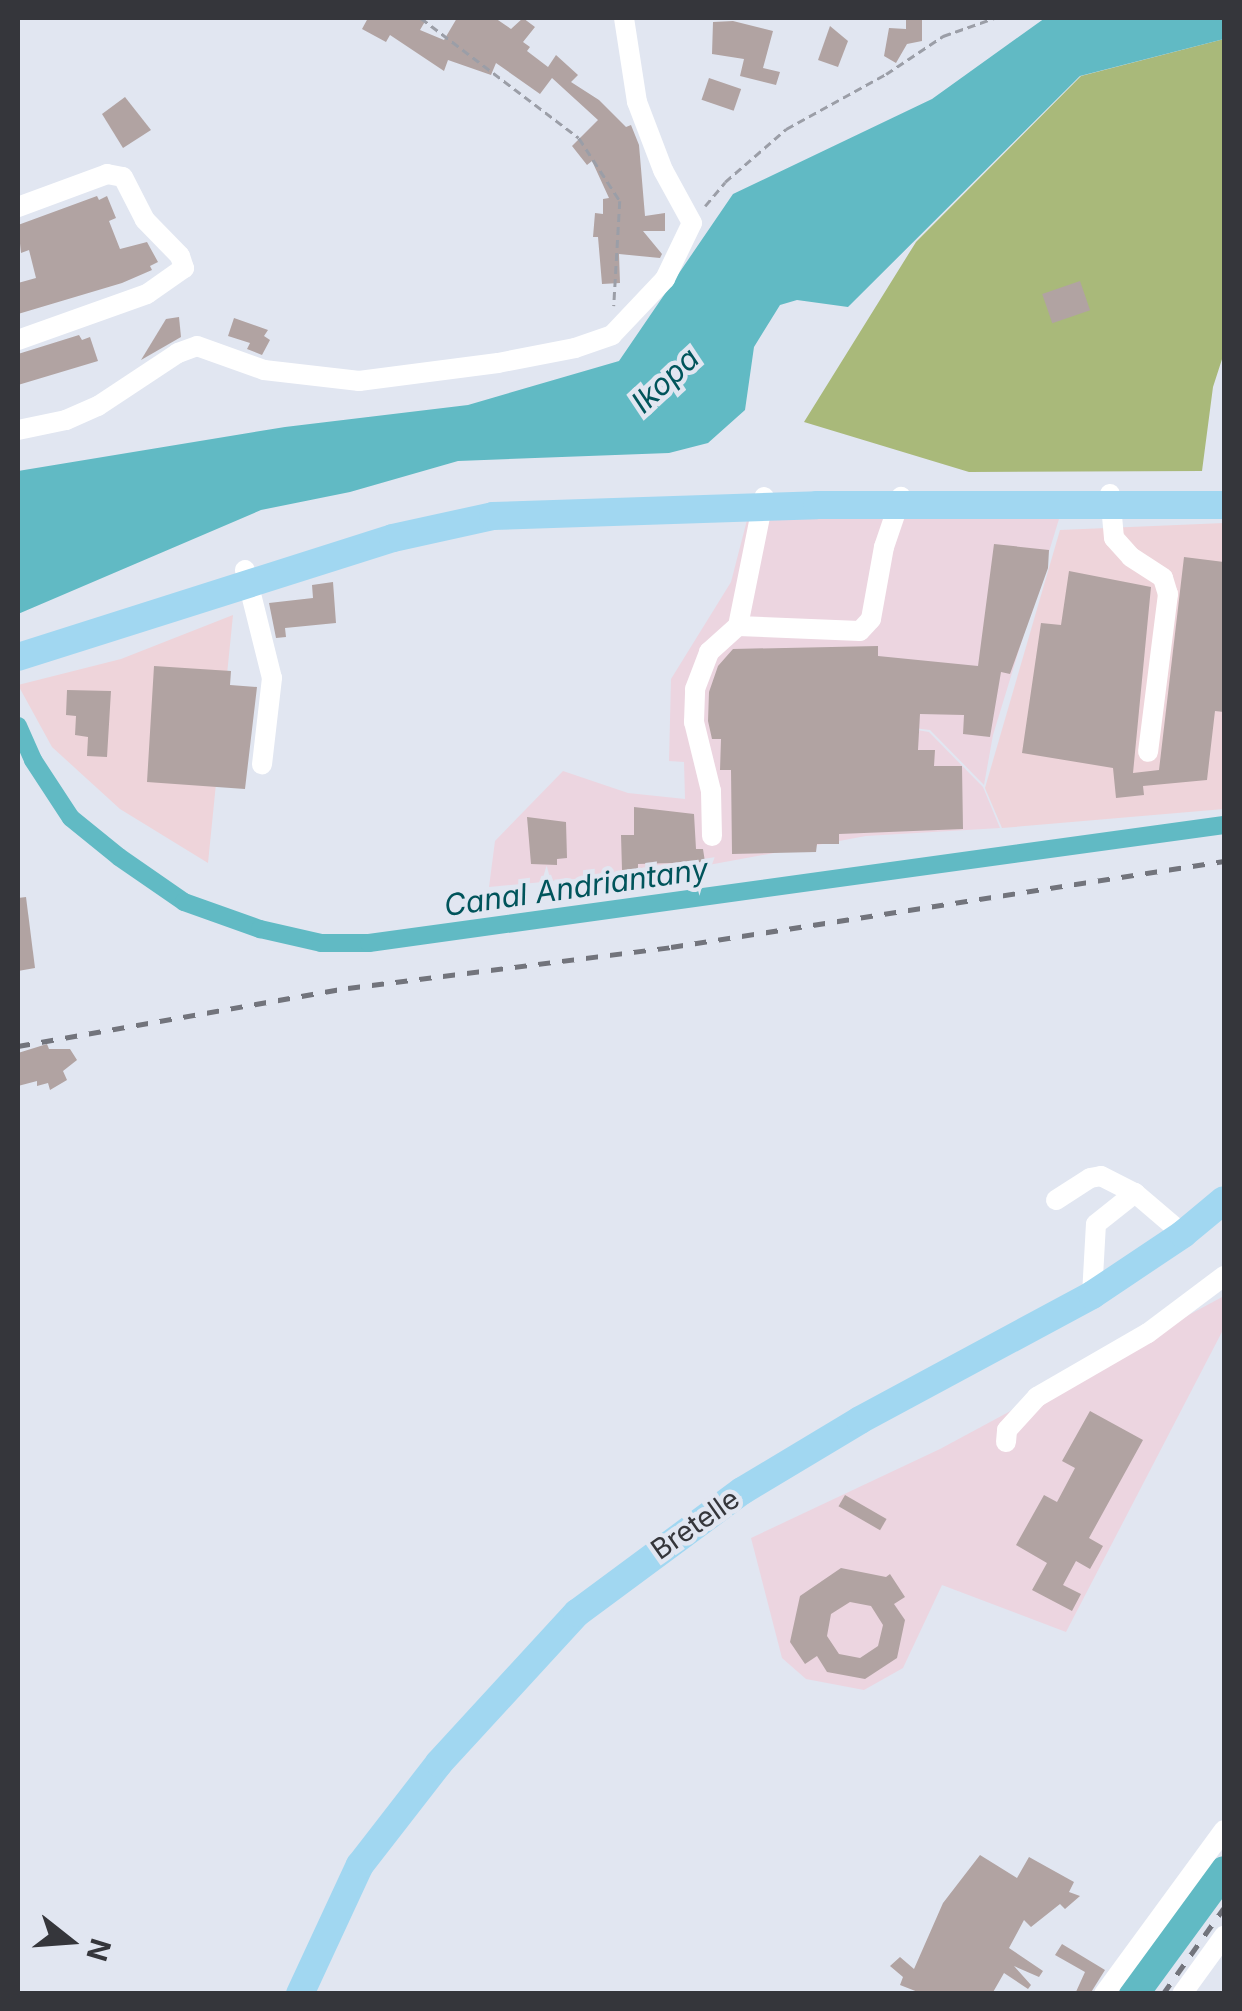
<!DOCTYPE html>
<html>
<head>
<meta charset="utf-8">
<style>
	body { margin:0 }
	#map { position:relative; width:1242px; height:2011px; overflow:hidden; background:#e1e6f1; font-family:Inter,sans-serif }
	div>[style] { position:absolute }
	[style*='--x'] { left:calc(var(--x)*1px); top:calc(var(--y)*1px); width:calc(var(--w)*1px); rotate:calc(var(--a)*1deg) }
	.commercial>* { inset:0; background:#ecd5e0 }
	.industrial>* { inset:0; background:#eed4da }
	.forest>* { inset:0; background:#a9b97a }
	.water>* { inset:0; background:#61bac4 }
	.canal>* { height:18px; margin:-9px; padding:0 9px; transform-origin:9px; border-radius:9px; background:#61bac4 }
	.river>* { height:30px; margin:-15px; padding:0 15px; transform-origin:15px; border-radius:15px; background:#61bac4 }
	.building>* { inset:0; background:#b1a3a2; transform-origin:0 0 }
	.path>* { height:2.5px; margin-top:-1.25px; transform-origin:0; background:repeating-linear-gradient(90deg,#9b9ea7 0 8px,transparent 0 13px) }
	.minor>* { height:20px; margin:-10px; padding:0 10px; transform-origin:10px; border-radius:10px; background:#fff }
	.major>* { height:28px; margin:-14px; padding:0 14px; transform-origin:14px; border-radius:14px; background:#a1d7f1 }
	.rail>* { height:5px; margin-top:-2.5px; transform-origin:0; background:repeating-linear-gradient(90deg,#72747c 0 12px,transparent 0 24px) }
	span { translate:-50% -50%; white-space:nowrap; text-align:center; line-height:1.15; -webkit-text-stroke:9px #e1e6f1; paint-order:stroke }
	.street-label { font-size:28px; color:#35363b }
	.water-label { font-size:30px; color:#00545b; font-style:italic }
	.frame { position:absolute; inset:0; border:20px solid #35363b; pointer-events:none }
	.north { position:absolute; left:20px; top:1891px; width:100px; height:100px; -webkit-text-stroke:8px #e1e6f1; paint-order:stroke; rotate:107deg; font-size:28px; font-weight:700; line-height:40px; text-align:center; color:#35363b }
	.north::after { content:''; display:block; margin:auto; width:35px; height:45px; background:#35363b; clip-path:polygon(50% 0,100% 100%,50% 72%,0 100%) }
</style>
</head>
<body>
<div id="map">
	<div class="commercial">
		<div style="clip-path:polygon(908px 514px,1059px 519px,993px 735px,984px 785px,930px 730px,887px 725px,929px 732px,983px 787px,1000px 828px,866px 836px,692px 868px,489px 887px,495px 841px,563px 771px,628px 793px,685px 799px,684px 762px,669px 761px,671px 679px,731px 582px,747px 520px)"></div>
		<div style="clip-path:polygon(1224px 1296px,1224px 1328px,1066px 1632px,942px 1585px,903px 1668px,864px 1690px,806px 1679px,782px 1658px,751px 1538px,940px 1449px)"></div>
	</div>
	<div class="industrial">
		<div style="clip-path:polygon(1224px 523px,1224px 809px,1002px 828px,985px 788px,1060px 530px)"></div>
		<div style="clip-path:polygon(233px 615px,208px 863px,120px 809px,52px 747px,18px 685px,121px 659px)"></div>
	</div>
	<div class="forest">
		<div style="clip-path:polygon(1224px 39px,1224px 353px,1213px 387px,1202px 471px,969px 472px,804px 422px,916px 242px,1081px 76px)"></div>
	</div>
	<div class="water">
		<div style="clip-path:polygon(1045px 18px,1224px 18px,1224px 39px,1080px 76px,848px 307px,797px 300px,780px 305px,754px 347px,745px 410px,708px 443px,669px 453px,458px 461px,350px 492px,261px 510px,18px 614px,18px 471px,285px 427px,468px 405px,619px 361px,733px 194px,932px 99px)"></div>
	</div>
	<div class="canal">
		<div style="--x:18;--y:726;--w:37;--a:66"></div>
		<div style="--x:33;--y:760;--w:69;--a:56.8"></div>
		<div style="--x:71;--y:818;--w:62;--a:39.1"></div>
		<div style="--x:119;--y:857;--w:79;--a:34.7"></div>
		<div style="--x:184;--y:902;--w:81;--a:19.6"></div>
		<div style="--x:260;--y:929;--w:63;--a:12.9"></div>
		<div style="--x:321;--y:943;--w:48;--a:0"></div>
		<div style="--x:369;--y:943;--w:863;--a:-7.86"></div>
	</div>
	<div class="river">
		<div style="--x:1134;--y:1994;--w:152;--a:-53.8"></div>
	</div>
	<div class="building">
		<div style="clip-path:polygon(368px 18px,427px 18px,420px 30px,444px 40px,457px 18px,495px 18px,511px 29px,523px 18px,535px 27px,523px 42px,530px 47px,527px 51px,548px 67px,556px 55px,578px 75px,571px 82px,599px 100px,626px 127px,631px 125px,639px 145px,645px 216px,665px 213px,665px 231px,643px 231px,662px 254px,660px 258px,619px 254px,620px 283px,602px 284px,598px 237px,593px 237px,595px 213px,603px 214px,603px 199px,609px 198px,592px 161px,587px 165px,572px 146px,598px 120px,552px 78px,540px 94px,496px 63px,491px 75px,448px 60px,444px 71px,390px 35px,386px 42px,362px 29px)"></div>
		<div style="clip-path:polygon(906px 18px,922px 18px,922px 41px,907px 44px,896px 63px,884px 56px,889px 28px,906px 29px)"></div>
		<div style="clip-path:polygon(733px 21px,773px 31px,763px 68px,780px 72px,776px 85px,740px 76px,744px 59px,712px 54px,713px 22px)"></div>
		<div style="clip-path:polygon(830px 26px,848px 41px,838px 67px,818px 60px)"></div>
		<div style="left:709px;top:78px;width:34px;height:23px;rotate:19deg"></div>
		<div style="clip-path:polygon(125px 97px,151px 130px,123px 148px,102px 114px)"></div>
		<div style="clip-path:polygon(97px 196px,99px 200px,107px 196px,116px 218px,109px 221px,120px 249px,147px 242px,158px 262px,150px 266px,152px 270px,122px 283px,18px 314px,18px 283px,36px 278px,29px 250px,21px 253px,18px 225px)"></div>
		<div style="left:1080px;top:281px;width:31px;height:40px;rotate:71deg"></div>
		<div style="clip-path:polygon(179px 317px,181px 337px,141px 360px,166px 319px)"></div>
		<div style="clip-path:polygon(234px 318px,268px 330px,264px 336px,270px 340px,262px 355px,247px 349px,250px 343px,228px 336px)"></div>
		<div style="clip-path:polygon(79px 335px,82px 340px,90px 337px,98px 361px,18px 385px,18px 354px)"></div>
		<div style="clip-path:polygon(994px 544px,1049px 550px,1048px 568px,1010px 674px,1001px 672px,990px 737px,963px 734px,964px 715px,920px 714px,918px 750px,935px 750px,934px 766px,962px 766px,963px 829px,839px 834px,839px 844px,817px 844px,816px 852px,732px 854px,731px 770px,720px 770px,721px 739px,712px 739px,708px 721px,709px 692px,718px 666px,733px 649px,878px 646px,878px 656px,978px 666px)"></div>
		<div style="clip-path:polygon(1184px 557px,1224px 562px,1224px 712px,1215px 711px,1207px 780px,1143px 786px,1144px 795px,1116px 798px,1113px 768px,1022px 753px,1041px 623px,1061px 625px,1069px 571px,1151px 587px,1133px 773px,1159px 770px)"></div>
		<div style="clip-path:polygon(333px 582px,336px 623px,285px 628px,286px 637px,276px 638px,269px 603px,313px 598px,312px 585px)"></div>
		<div style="clip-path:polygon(154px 666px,231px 671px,230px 685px,257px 687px,245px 789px,147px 782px)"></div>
		<div style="clip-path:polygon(67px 690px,111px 691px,107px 757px,87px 756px,88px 737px,75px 735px,76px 716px,66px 715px)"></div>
		<div style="clip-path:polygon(634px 807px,694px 814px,696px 849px,703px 849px,705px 862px,638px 864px,638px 869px,622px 870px,621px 835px,634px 835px)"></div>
		<div style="clip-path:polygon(527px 817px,566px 822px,567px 858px,557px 859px,557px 865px,531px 864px)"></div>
		<div style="clip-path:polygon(26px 897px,35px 968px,18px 971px,18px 898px)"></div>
		<div style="clip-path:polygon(47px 1044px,49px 1049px,70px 1049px,77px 1060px,63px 1071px,67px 1080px,50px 1090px,48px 1083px,37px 1086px,37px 1081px,18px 1086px,18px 1053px)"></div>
		<div style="clip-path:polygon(1090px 1411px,1143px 1440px,1089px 1538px,1103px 1546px,1090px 1569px,1076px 1561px,1063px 1585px,1081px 1594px,1072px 1611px,1032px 1590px,1047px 1563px,1016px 1545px,1044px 1495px,1057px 1502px,1075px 1468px,1062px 1461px)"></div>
		<div style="left:845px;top:1495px;width:48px;height:13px;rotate:30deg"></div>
		<div style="clip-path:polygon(evenodd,841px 1568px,886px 1577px,890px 1574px,905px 1597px,894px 1604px,905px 1620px,897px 1658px,865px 1679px,827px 1672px,817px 1656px,805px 1664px,790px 1642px,800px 1596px,841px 1568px,850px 1602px,871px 1606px,883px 1625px,878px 1646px,860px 1658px,839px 1654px,827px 1636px,831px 1614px,850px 1602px)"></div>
		<div style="clip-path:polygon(980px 1855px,1017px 1878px,1029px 1857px,1074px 1882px,1069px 1892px,1080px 1896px,1065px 1909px,1060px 1904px,1031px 1927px,1024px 1920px,1009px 1948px,1043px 1971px,1039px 1977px,1014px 1966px,1031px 1985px,1028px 1989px,1004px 1973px,992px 1994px,923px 1994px,900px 1985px,903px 1977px,890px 1966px,900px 1957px,914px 1969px,943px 1903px)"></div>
		<div style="clip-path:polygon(1062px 1944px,1105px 1970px,1090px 1994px,1075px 1994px,1085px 1972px,1055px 1955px)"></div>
	</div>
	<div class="path">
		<div style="--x:421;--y:18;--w:198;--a:37.2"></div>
		<div style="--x:579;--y:138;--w:75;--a:56.9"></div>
		<div style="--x:620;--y:201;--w:105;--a:93.3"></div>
		<div style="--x:705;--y:206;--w:31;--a:-50"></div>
		<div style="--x:725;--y:182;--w:81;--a:-41"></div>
		<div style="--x:786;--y:129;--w:114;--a:-28.8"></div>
		<div style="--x:886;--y:74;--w:69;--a:-33.7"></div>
		<div style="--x:943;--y:36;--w:54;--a:-19.4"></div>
	</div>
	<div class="minor">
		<div style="--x:18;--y:207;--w:95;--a:-20.3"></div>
		<div style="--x:107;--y:174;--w:16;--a:11"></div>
		<div style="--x:123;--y:177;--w:48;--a:62.9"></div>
		<div style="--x:145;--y:220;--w:50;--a:45.8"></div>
		<div style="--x:180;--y:256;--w:13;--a:72"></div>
		<div style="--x:184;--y:268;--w:45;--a:144.9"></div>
		<div style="--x:147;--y:294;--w:137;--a:160.4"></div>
		<div style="--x:18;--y:430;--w:49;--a:-11.8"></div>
		<div style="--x:66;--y:420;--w:35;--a:-24"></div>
		<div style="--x:98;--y:406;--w:96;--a:-33.5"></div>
		<div style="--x:178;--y:353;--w:20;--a:-20"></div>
		<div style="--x:197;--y:346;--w:71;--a:19.7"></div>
		<div style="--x:264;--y:370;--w:96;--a:6.6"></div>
		<div style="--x:359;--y:381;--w:140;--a:-7.4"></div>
		<div style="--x:498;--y:363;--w:78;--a:-11"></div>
		<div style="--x:575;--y:348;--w:39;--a:-19"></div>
		<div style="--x:612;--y:335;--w:77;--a:-46.6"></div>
		<div style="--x:665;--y:279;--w:62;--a:-64.3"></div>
		<div style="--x:692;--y:223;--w:60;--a:-118.7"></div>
		<div style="--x:663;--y:170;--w:73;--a:-110.9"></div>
		<div style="--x:637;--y:102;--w:85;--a:-98.8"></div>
		<div style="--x:1110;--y:494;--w:44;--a:84.8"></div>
		<div style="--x:1114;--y:538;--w:25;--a:48"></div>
		<div style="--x:1131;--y:557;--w:38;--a:33"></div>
		<div style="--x:1163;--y:578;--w:17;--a:73"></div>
		<div style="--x:1168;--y:594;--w:159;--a:97.2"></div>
		<div style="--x:764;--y:497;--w:132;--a:101.4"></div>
		<div style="--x:738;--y:626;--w:122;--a:2.3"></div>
		<div style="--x:860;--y:631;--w:16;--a:-47"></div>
		<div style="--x:871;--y:619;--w:73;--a:-79.8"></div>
		<div style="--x:884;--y:547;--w:53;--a:-71.2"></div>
		<div style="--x:245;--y:570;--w:111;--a:76"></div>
		<div style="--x:272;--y:678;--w:87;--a:96.6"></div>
		<div style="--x:712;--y:836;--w:45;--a:-91.3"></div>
		<div style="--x:711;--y:791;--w:71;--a:-103.8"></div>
		<div style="--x:694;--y:722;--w:33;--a:-88"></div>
		<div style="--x:695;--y:689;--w:40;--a:-69"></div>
		<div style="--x:709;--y:652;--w:39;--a:-42"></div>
		<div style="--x:1056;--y:1200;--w:40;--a:-32.9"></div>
		<div style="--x:1090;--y:1178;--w:11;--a:-10"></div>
		<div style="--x:1101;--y:1176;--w:38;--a:27"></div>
		<div style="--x:1135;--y:1193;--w:63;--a:40.5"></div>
		<div style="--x:1092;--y:1295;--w:71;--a:-86.8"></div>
		<div style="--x:1096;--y:1224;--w:50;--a:-38.5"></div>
		<div style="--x:1006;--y:1442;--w:12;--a:-85"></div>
		<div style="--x:1007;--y:1430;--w:45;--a:-47.7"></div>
		<div style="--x:1037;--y:1397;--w:128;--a:-30"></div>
		<div style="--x:1148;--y:1333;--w:95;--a:-36.9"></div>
		<div style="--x:1104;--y:1994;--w:203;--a:-53.8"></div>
		<div style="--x:1182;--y:1994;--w:72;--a:-54.1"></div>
	</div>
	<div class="major">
		<div style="--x:18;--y:657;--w:393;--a:-17.6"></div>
		<div style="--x:393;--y:538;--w:102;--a:-12.4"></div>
		<div style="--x:493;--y:516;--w:324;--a:-1.9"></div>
		<div style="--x:817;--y:505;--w:407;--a:0"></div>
		<div style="--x:300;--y:1994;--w:142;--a:-65.1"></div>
		<div style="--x:360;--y:1865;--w:129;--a:-52.2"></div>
		<div style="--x:439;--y:1763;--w:204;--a:-47.4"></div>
		<div style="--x:577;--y:1613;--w:205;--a:-36.5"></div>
		<div style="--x:742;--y:1491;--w:138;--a:-31"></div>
		<div style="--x:860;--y:1420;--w:264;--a:-28.3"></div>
		<div style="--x:1092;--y:1295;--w:110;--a:-33.8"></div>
		<div style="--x:1183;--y:1234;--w:53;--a:-39.7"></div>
	</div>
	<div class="rail">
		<div style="--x:18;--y:1046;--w:335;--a:-10"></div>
		<div style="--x:348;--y:988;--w:326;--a:-7.2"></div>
		<div style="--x:671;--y:947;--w:560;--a:-8.84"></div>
		<div style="--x:1163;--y:1994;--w:105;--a:-54.7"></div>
	</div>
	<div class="street-label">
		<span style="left:695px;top:1524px;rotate:-35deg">Bretelle</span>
	</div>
	<div class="water-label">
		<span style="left:665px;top:380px;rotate:-43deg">Ikopa</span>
		<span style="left:576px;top:887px;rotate:-8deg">Canal Andriantany</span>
	</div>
	<div class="frame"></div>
	<div class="north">N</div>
</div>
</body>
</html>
